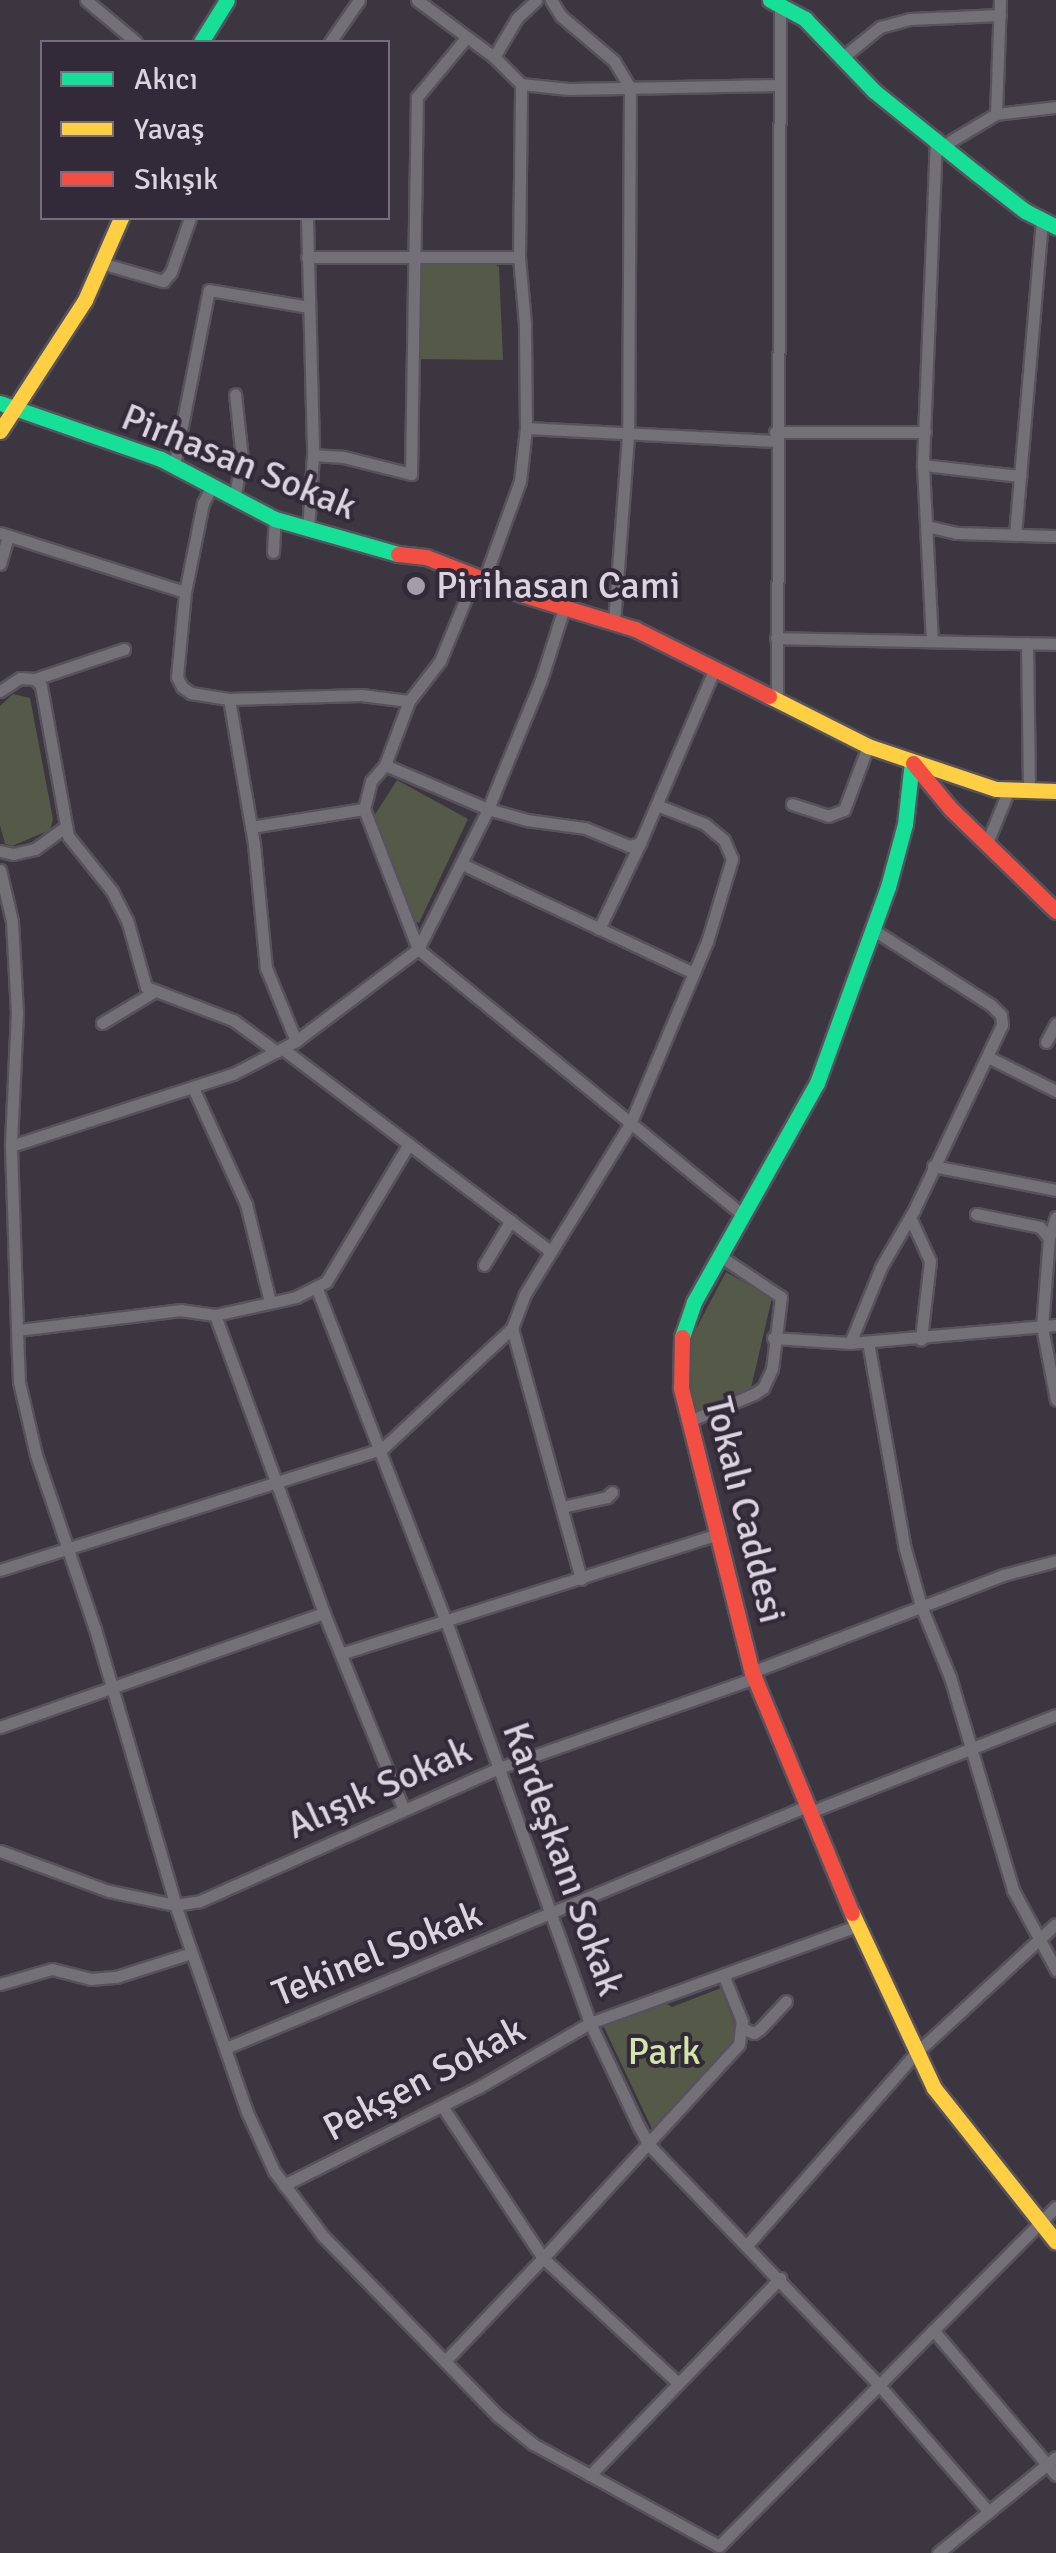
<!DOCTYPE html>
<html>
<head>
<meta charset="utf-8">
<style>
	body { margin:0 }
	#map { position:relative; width:1056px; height:2553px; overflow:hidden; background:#3b3640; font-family:Signika,sans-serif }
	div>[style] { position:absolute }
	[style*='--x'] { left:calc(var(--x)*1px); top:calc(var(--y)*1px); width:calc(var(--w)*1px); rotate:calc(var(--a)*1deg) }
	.green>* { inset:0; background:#555948 }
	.roads { filter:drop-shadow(2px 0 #57525b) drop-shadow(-2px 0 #57525b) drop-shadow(0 2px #57525b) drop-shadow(0 -2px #57525b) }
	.street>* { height:11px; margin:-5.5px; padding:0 5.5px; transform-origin:5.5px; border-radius:5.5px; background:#747077 }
	.fast>* { height:15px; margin:-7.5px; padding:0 7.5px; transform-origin:7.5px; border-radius:7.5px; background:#16e098 }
	.slow>* { height:15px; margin:-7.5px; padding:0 7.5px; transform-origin:7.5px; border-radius:7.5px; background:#ffcf43 }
	.jam>* { height:15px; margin:-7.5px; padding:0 7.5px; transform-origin:7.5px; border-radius:7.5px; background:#f24e42 }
	.dots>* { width:28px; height:28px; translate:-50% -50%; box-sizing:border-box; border:5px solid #322939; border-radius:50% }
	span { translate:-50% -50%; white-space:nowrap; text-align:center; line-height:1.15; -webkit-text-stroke:8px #322939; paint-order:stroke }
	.street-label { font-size:38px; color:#dad4de }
	.poi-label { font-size:38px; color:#dad4de }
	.left { translate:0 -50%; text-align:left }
	.park-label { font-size:38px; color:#d2e4a7 }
	.legend { position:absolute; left:40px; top:40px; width:350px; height:180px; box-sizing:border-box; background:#322939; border:2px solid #756d7b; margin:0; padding:12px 18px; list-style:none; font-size:30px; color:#dad4de }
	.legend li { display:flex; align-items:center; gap:20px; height:50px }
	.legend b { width:50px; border:2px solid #756d7b }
</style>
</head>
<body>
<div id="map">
	<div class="green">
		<div style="clip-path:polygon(492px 262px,499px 267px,503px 360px,417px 359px,416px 269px,422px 263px)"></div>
		<div style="clip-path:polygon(13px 694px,30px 698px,53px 819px,50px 830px,12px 846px,5px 844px,0 825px,0 706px)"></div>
		<div style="clip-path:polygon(397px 780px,468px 819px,419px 923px,411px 919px,374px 824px,374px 816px)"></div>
		<div style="clip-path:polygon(726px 1272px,772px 1298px,751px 1388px,695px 1412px,687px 1381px,687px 1346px)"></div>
		<div style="clip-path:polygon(721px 1988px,739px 2036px,653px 2131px,603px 2025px,662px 2001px,672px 2007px)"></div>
	</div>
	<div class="roads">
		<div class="street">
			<div style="--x:86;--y:0;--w:65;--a:40"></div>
			<div style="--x:417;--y:0;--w:96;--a:36.5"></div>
			<div style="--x:494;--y:57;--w:38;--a:45"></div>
			<div style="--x:521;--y:84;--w:48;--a:5.9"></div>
			<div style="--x:569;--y:89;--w:210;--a:-1.1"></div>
			<div style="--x:551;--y:0;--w:19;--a:58"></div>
			<div style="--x:561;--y:16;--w:70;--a:40.3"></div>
			<div style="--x:614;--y:61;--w:31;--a:59"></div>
			<div style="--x:630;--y:88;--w:348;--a:90.3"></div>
			<div style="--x:628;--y:436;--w:188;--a:94.3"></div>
			<div style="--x:330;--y:42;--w:51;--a:-55.4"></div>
			<div style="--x:494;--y:57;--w:45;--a:-59.5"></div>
			<div style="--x:517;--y:18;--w:26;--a:-43"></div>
			<div style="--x:843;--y:57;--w:48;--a:-39"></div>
			<div style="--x:880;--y:27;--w:31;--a:-15"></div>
			<div style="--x:910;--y:19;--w:90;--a:-2.5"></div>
			<div style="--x:996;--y:114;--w:60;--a:-6.7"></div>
			<div style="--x:936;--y:138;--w:327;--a:92.3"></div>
			<div style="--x:923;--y:465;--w:98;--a:6.5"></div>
			<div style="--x:944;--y:145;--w:61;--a:-30.8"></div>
			<div style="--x:996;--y:114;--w:114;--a:-88"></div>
			<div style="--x:307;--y:218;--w:237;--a:88.5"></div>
			<div style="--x:313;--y:455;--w:75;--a:93.8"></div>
			<div style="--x:307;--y:257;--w:212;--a:0"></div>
			<div style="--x:101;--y:263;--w:65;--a:16.2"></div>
			<div style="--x:163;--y:281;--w:12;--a:-48"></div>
			<div style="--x:171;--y:272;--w:57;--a:-70.6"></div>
			<div style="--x:526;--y:428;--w:249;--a:3"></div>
			<div style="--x:775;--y:432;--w:150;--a:0"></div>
			<div style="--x:313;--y:455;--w:30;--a:4"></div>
			<div style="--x:343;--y:457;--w:70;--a:14"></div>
			<div style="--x:411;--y:474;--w:377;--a:-89.1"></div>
			<div style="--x:417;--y:97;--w:77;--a:-50.3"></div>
			<div style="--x:923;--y:465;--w:176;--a:87.1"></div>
			<div style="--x:174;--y:466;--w:179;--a:-78.8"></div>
			<div style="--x:209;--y:290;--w:100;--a:9.7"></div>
			<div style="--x:211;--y:488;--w:17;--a:118"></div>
			<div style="--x:203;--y:503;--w:91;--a:101.4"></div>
			<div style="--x:185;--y:592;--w:85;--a:95.4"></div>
			<div style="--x:177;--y:677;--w:11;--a:63"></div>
			<div style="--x:182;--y:687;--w:11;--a:34"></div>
			<div style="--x:191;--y:693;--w:38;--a:9"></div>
			<div style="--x:229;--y:699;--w:132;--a:-1.7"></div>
			<div style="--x:361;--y:695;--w:48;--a:7.1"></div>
			<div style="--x:234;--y:499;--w:41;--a:-78.7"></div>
			<div style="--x:242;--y:459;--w:65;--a:-96.1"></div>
			<div style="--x:926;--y:526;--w:31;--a:13"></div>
			<div style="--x:956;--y:533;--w:100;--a:1.7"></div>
			<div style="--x:0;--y:533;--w:194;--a:17.7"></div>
			<div style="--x:1015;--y:535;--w:316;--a:-85.1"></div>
			<div style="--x:273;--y:552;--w:33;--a:-87"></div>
			<div style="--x:0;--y:564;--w:29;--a:-74"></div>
			<div style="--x:475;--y:576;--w:92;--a:112.4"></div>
			<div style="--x:440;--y:661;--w:51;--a:127.8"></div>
			<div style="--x:409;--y:701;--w:68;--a:110.6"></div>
			<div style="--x:385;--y:765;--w:21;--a:131"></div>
			<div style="--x:371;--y:781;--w:29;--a:104"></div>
			<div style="--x:364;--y:809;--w:150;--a:68.9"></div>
			<div style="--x:418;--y:949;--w:420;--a:39.3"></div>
			<div style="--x:484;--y:580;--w:105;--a:-70"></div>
			<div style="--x:520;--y:481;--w:53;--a:-83.5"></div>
			<div style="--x:526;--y:428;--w:104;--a:-90.6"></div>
			<div style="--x:525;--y:324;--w:67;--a:-95.1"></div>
			<div style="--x:519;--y:257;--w:173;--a:-89.3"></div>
			<div style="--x:776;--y:638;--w:280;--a:1.2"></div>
			<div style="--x:1027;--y:643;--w:147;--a:89.2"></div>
			<div style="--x:35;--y:679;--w:94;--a:-18.6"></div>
			<div style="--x:0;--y:691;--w:24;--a:-33"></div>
			<div style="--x:20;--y:678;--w:15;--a:4"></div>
			<div style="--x:35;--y:679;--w:9;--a:49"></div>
			<div style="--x:41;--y:686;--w:152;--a:79.8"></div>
			<div style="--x:68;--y:836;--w:70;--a:51.3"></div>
			<div style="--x:112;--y:891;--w:33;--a:63"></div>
			<div style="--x:127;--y:920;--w:70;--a:74.2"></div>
			<div style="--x:146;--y:987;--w:93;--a:20.8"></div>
			<div style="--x:233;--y:1020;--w:54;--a:36"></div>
			<div style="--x:229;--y:699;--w:147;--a:80.2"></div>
			<div style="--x:254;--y:844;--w:125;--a:84.5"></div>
			<div style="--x:266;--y:968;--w:79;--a:67.7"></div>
			<div style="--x:777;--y:700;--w:695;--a:-89.75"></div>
			<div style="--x:385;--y:765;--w:112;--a:23.1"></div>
			<div style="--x:488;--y:809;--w:41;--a:15.8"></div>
			<div style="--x:527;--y:820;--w:59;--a:7.9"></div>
			<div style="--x:585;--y:828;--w:48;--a:22.2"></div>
			<div style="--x:629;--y:846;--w:11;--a:-15"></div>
			<div style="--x:640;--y:843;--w:190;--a:-66.8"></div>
			<div style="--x:792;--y:804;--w:38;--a:18"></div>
			<div style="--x:828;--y:816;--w:17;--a:-21"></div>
			<div style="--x:844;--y:810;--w:68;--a:-69.4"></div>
			<div style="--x:251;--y:827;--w:114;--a:-9.1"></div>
			<div style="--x:987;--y:843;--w:58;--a:-67.8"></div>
			<div style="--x:0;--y:851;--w:13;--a:13"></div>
			<div style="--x:13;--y:854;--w:23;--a:-13"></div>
			<div style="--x:35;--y:849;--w:37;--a:-36"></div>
			<div style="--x:462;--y:864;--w:256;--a:25.2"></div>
			<div style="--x:0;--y:870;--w:52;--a:76.8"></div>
			<div style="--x:12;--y:921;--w:91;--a:86.9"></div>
			<div style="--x:17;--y:1012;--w:134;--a:92.6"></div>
			<div style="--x:11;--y:1146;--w:184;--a:88.1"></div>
			<div style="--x:599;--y:929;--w:95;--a:-64.5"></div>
			<div style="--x:102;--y:1023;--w:58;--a:-31"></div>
			<div style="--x:1046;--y:1042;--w:21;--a:-62"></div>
			<div style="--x:283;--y:1049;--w:336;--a:37.1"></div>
			<div style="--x:988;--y:1057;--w:76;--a:26.6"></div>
			<div style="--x:194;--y:1090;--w:125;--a:65.5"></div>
			<div style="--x:246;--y:1204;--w:101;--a:76.2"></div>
			<div style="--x:11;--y:1146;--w:233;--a:-18"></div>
			<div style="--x:233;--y:1074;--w:71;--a:-27.6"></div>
			<div style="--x:296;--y:1041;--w:153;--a:-37"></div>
			<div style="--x:418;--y:949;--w:157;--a:-63.4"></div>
			<div style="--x:488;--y:809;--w:139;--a:-67.7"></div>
			<div style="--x:541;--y:680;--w:76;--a:-72.3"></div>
			<div style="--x:933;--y:1166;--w:125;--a:11"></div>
			<div style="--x:976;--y:1214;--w:65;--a:11.5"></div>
			<div style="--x:1040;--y:1227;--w:14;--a:51"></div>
			<div style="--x:1049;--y:1238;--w:89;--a:94.5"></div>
			<div style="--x:1042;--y:1327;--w:74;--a:79.1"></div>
			<div style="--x:910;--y:1217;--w:48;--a:65.6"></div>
			<div style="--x:930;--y:1261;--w:79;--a:96.6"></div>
			<div style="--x:1049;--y:1238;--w:22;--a:-72"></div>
			<div style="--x:484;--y:1265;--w:52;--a:-59"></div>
			<div style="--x:317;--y:1289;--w:356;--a:68.8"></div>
			<div style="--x:446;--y:1621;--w:427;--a:70.3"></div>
			<div style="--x:590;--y:2023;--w:115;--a:64.8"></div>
			<div style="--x:639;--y:2127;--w:21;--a:61"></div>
			<div style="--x:649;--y:2145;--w:332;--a:46.2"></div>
			<div style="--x:879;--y:2385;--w:168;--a:49.1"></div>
			<div style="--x:215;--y:1315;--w:83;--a:-12.5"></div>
			<div style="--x:296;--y:1297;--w:34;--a:-27"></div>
			<div style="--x:326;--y:1282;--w:161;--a:-59"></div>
			<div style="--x:773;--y:1338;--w:77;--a:3.7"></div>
			<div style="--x:850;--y:1343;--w:207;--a:-5"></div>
			<div style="--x:868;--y:1342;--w:210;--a:79.9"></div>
			<div style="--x:905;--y:1549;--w:59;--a:74.3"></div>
			<div style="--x:921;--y:1606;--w:77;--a:67.8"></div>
			<div style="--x:950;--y:1677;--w:222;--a:73.5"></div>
			<div style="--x:1013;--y:1890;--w:91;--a:61.7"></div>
			<div style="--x:850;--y:1343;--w:82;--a:-67.8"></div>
			<div style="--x:881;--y:1267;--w:66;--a:-59.9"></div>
			<div style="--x:914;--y:1210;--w:205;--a:-64.6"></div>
			<div style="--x:1002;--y:1025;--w:10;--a:-96"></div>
			<div style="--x:1001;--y:1015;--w:14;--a:-135"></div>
			<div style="--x:991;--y:1005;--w:141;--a:-147.4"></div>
			<div style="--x:689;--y:1421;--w:70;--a:-22.6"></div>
			<div style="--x:754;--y:1394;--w:11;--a:-34"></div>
			<div style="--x:763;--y:1388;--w:21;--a:-65"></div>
			<div style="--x:772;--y:1369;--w:73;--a:-82.9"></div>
			<div style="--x:781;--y:1297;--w:73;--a:-146.1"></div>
			<div style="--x:562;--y:1507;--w:46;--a:-12.5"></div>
			<div style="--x:607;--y:1497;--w:7;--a:-45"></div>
			<div style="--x:0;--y:1570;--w:401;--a:-17.6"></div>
			<div style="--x:382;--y:1449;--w:178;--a:-42.9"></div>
			<div style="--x:581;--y:1579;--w:260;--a:-105.4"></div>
			<div style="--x:512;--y:1328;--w:36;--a:-69"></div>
			<div style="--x:525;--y:1294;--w:200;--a:-58.3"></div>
			<div style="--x:630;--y:1124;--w:198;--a:-67.1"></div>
			<div style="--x:707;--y:942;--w:87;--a:-73.2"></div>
			<div style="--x:732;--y:859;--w:21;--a:-113"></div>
			<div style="--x:724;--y:840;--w:25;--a:-140"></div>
			<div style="--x:705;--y:824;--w:52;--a:-158.4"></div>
			<div style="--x:343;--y:1653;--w:393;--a:-17.6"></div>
			<div style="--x:752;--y:1672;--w:269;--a:-21.1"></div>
			<div style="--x:1003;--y:1575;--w:55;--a:-14.8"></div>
			<div style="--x:0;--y:1727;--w:343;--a:-19.4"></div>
			<div style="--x:403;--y:1808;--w:210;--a:-112.1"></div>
			<div style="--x:324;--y:1613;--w:317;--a:-110.1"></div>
			<div style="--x:215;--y:1315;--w:34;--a:-172"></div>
			<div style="--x:181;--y:1310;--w:165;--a:173"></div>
			<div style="--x:17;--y:1330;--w:52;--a:87.8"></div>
			<div style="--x:19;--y:1382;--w:75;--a:76.9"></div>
			<div style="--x:36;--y:1455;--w:184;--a:71.3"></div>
			<div style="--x:95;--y:1629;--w:293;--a:73.7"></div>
			<div style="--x:177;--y:1910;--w:214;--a:70.9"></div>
			<div style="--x:247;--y:2112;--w:65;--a:65.4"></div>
			<div style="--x:274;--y:2171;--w:81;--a:53"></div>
			<div style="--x:323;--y:2236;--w:250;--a:45.8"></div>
			<div style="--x:497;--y:2415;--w:46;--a:38.9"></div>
			<div style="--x:533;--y:2444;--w:65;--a:28.5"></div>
			<div style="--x:590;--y:2475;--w:274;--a:-46"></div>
			<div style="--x:810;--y:1812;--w:264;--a:-21.5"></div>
			<div style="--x:0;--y:1851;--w:116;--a:20.2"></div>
			<div style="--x:109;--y:1891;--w:67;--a:12"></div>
			<div style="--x:175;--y:1905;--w:25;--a:-9"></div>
			<div style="--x:200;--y:1901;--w:327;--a:-24"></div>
			<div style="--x:499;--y:1768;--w:270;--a:-19.4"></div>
			<div style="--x:0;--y:1984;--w:54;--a:-16.1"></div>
			<div style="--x:52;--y:1969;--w:40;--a:14.4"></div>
			<div style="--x:91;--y:1979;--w:25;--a:-5"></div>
			<div style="--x:116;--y:1977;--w:79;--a:-17.7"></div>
			<div style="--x:742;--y:2028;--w:13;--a:23"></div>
			<div style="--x:754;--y:2033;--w:7;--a:-34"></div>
			<div style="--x:760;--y:2029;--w:38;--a:-47"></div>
			<div style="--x:226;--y:2048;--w:629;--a:-22.61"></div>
			<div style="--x:442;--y:2106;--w:182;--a:56.4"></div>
			<div style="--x:543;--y:2258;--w:290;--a:-47.5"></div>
			<div style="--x:739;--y:2044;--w:23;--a:-83"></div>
			<div style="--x:742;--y:2021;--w:48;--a:-112.2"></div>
			<div style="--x:284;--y:2185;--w:218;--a:-26.7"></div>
			<div style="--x:479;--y:2087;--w:128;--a:-30"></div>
			<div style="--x:590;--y:2023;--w:284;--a:-20"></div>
			<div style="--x:748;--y:2244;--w:254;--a:-48.7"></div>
			<div style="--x:916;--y:2053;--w:190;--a:-42.7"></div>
			<div style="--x:933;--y:2330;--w:190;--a:49.7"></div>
			<div style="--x:445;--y:2361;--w:142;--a:-46.4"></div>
			<div style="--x:543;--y:2258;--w:184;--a:42.8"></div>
			<div style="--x:590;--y:2475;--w:147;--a:28.8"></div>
			<div style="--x:719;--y:2546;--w:478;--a:-45.2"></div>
			<div style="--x:938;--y:2553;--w:152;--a:-39.1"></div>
		</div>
		<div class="fast">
			<div style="--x:770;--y:0;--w:40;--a:28"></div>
			<div style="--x:805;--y:19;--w:100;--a:46.2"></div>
			<div style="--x:874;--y:91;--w:131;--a:38.8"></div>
			<div style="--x:976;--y:173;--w:62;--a:37.8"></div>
			<div style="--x:1025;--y:211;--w:35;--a:27"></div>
			<div style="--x:201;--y:42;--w:49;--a:-58.2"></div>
			<div style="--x:0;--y:403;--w:170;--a:19.2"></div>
			<div style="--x:161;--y:459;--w:129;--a:27.8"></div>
			<div style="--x:275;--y:519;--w:128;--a:15.9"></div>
			<div style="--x:682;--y:1337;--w:37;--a:-71"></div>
			<div style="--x:694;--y:1302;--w:251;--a:-60.7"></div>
			<div style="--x:817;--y:1083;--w:208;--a:-70.1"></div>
			<div style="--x:888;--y:887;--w:65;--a:-74.9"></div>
			<div style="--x:905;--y:824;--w:62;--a:-83.6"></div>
		</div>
		<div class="slow">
			<div style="--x:0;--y:431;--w:156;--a:-57"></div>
			<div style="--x:85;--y:300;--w:90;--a:-66.3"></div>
			<div style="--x:769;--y:696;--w:111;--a:26.8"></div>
			<div style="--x:868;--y:746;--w:135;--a:18.6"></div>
			<div style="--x:996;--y:789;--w:60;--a:1.9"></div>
			<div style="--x:852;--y:1913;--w:193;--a:64.9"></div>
			<div style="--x:934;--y:2088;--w:196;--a:51.6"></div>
		</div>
		<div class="jam">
			<div style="--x:398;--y:554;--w:28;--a:6"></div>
			<div style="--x:426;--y:557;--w:105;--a:21.2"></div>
			<div style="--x:524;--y:595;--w:116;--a:17"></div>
			<div style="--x:635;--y:629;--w:150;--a:26.6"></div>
			<div style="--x:913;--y:763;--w:58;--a:50.6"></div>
			<div style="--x:950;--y:808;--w:148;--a:44.2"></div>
			<div style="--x:682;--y:1337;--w:51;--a:91.1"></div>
			<div style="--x:681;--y:1388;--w:293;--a:76"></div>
			<div style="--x:752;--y:1672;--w:261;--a:67.5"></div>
		</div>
	</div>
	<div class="dots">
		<div style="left:416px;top:586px;background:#a29da7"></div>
	</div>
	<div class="street-label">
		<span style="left:239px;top:462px;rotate:22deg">Pirhasan Sokak</span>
		<span style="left:745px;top:1510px;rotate:76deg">Tokalı Caddesi</span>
		<span style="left:379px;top:1788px;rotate:-24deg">Alışık Sokak</span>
		<span style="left:563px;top:1859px;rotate:70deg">Kardeşkanı Sokak</span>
		<span style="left:377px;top:1954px;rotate:-22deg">Tekinel Sokak</span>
		<span style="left:424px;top:2079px;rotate:-28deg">Pekşen Sokak</span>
	</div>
	<div class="poi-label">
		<span class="left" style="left:436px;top:586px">Pirihasan Cami</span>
	</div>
	<div class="park-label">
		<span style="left:664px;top:2052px">Park</span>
	</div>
	<ul class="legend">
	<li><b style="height:12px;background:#16e098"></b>Akıcı</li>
	<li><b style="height:12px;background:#ffcf43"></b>Yavaş</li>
	<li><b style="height:12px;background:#f24e42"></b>Sıkışık</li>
	</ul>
</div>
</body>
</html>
